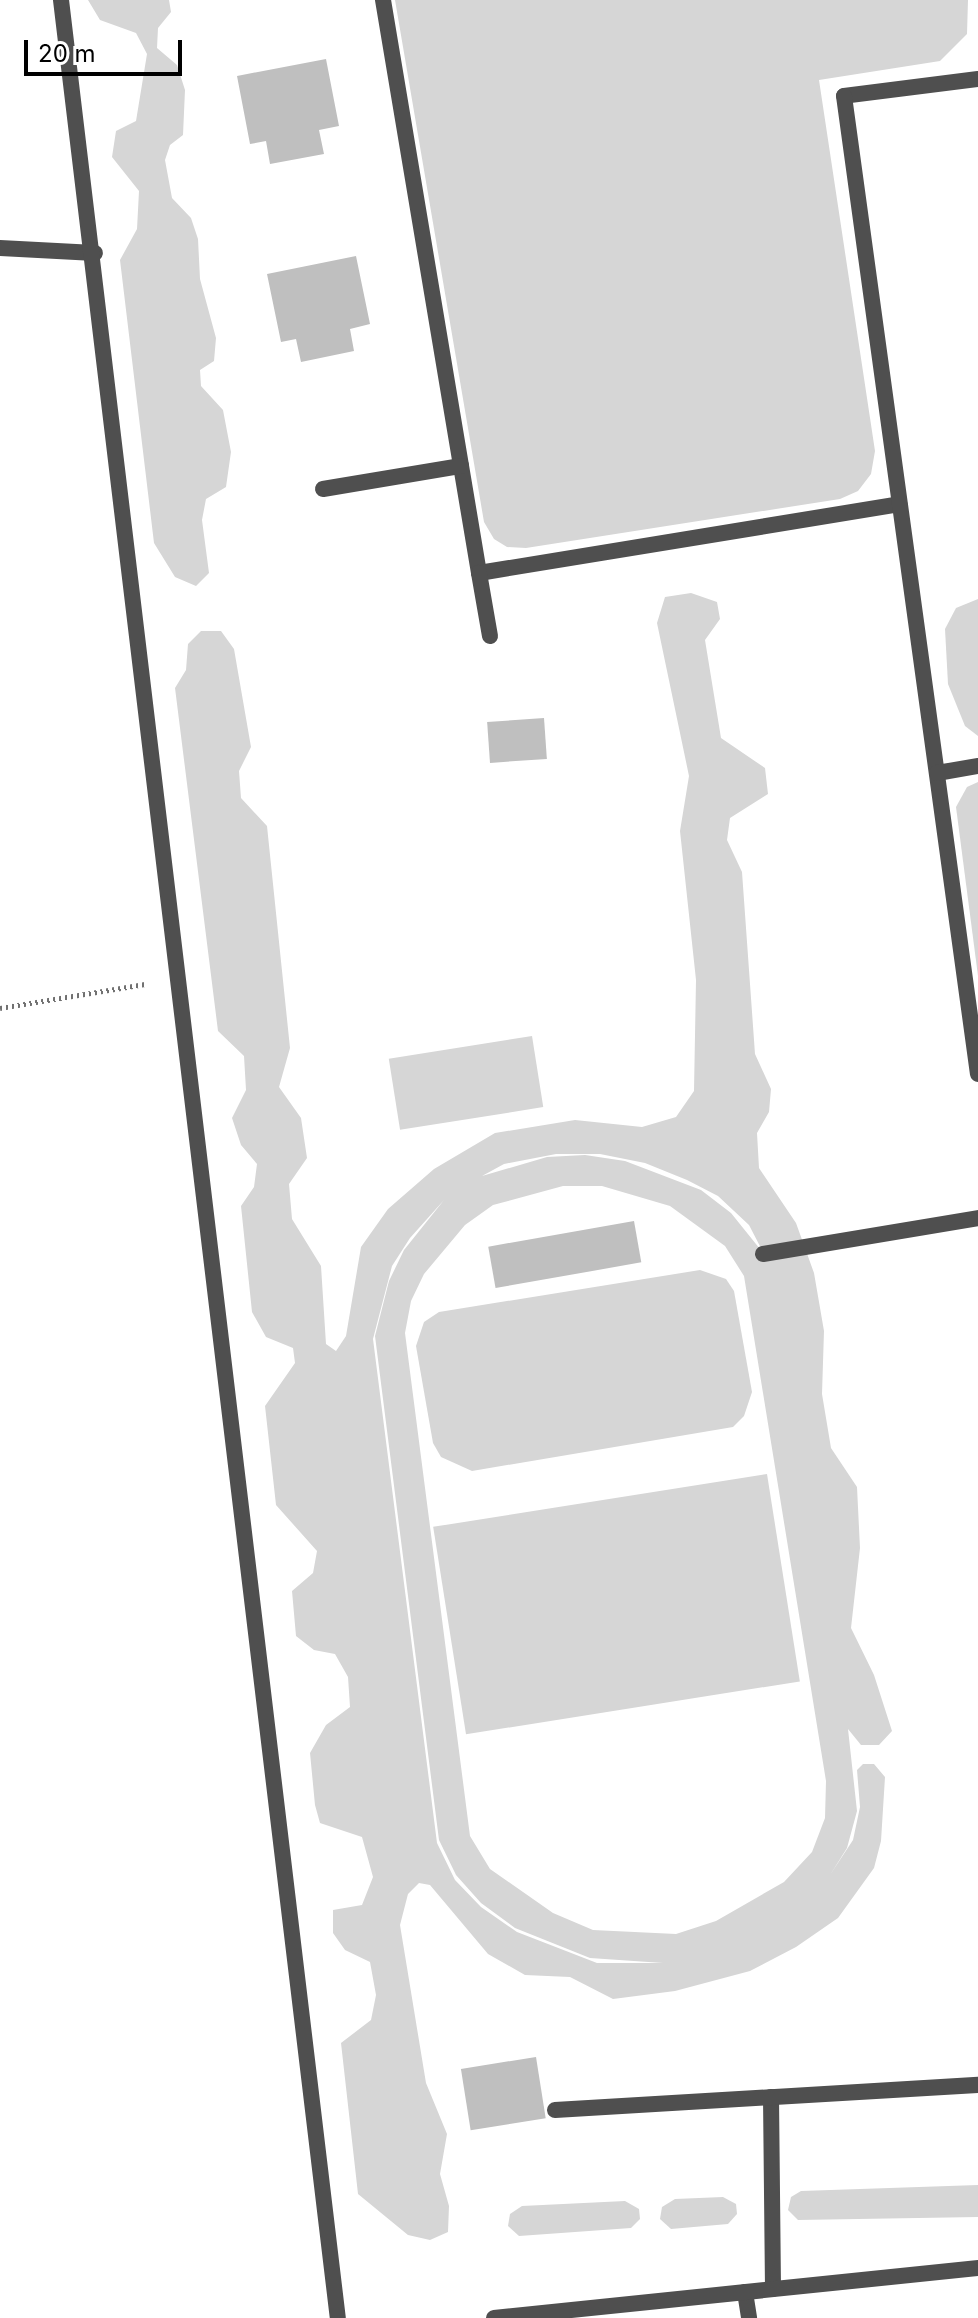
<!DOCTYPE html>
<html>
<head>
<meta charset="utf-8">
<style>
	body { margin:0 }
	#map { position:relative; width:978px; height:2318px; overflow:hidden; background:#fff; font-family:Inter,sans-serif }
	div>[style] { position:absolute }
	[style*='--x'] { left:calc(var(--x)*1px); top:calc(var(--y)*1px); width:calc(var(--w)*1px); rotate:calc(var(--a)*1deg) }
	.green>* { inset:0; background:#d6d6d6; transform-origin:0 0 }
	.building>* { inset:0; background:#bfbfbf; transform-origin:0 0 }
	.path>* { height:5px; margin-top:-2.5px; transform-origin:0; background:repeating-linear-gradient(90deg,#717171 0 2px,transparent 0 6px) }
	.service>* { height:16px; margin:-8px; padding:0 8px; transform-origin:8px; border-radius:8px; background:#4f4f4f }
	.minor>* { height:16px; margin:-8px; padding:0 8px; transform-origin:8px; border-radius:8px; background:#4f4f4f }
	span { translate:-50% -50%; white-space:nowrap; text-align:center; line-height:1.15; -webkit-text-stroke:7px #fff; paint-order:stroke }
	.scale { position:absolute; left:24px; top:40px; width:158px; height:36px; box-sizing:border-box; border:4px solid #000; border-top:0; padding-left:10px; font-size:24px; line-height:28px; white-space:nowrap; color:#000; -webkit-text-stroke:6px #fff; paint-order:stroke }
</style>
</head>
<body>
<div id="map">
	<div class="green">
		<div style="clip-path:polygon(88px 0,169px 0,171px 12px,158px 28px,157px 48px,177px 65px,185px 90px,183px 135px,170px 145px,165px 160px,172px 198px,191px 218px,198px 239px,200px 279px,216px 338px,214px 361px,200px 370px,201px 386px,223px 410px,231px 452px,226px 487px,206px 499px,202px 520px,209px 573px,196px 586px,175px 577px,154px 543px,120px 260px,137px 229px,139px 191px,112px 157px,116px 131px,136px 121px,147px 54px,136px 33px,100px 20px)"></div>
		<div style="clip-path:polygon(395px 0,968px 0,967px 34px,940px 61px,819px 80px,875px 451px,871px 474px,858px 491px,840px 499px,526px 548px,507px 547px,494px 539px,484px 522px)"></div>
		<div style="clip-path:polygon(evenodd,691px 593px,717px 602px,720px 619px,705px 640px,721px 738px,765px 768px,768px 794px,730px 818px,727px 840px,742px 872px,755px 1054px,771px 1089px,769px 1112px,757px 1133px,759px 1168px,796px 1223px,814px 1273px,824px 1331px,822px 1394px,831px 1448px,857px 1487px,860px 1548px,851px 1628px,874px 1675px,892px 1731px,879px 1745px,861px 1745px,848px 1729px,857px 1811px,847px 1848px,830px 1875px,853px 1840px,860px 1807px,857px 1770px,863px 1764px,874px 1764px,885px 1777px,881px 1841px,874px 1868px,838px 1918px,796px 1947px,750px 1971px,675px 1991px,613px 1999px,570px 1977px,525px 1975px,488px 1954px,430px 1885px,419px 1883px,408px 1894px,400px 1925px,426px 2083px,447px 2134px,440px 2174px,449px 2206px,448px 2232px,430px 2240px,408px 2235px,358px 2194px,341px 2043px,371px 2020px,376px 1995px,370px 1962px,345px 1950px,333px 1933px,333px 1910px,362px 1905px,373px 1877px,362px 1837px,320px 1823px,315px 1805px,310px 1753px,326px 1725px,350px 1707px,348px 1677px,335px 1654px,314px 1650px,296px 1636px,292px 1591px,313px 1573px,317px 1551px,276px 1505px,265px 1406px,295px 1363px,293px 1348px,266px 1337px,252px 1312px,241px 1206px,254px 1187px,257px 1164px,241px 1145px,232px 1118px,246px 1090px,244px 1056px,218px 1031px,175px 688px,186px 670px,188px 644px,201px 631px,221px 631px,234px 649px,251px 747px,239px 771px,241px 798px,267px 826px,290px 1048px,279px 1087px,301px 1118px,307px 1158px,289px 1184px,292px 1219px,321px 1266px,326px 1344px,336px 1351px,346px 1336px,361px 1247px,388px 1209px,434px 1169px,495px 1133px,575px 1120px,642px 1127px,676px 1117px,694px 1091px,696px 980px,680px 831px,689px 776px,657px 623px,665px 597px,691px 593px,556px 1154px,600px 1154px,645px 1163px,687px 1180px,718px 1196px,749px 1225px,764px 1254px,731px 1213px,701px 1190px,625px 1161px,585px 1155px,547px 1157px,482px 1176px,504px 1164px,556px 1154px,691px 593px,563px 1186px,602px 1186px,670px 1206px,725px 1246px,744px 1276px,826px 1781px,825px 1818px,812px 1852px,784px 1882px,716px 1921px,676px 1934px,593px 1930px,553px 1913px,490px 1869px,470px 1836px,405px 1333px,411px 1301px,424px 1274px,465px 1225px,493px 1205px,563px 1186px,691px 593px,444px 1200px,404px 1250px,389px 1281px,375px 1336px,439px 1840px,456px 1875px,481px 1903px,515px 1928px,590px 1958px,663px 1963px,597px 1963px,517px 1932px,481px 1907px,455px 1880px,437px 1843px,373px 1339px,392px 1266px,410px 1238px,444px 1200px)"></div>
		<div style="clip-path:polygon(978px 599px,978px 736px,965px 726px,948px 684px,945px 629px,956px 608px)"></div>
		<div style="clip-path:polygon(978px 782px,978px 976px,956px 807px,967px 787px)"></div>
		<div style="left:532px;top:1036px;width:72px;height:145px;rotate:81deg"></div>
		<div style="clip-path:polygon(700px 1270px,726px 1279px,734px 1291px,752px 1392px,744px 1416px,733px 1427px,472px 1471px,441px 1457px,433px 1443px,416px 1346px,424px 1322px,439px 1312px)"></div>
		<div style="left:767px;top:1474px;width:210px;height:338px;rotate:81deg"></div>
		<div style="clip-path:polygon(978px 2185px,978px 2217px,798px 2220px,788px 2210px,791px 2197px,801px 2191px)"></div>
		<div style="clip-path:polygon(723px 2197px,736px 2204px,737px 2214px,728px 2224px,671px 2229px,660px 2219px,662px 2207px,675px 2199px)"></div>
		<div style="clip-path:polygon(625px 2201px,639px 2209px,640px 2219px,631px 2228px,519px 2236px,508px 2226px,510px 2214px,522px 2206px)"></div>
	</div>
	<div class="building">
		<div style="clip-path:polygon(326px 59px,339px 126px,319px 130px,324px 154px,270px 164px,266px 141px,250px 144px,237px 76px)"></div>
		<div style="clip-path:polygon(356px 256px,370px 324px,350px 329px,354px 351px,301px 362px,296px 339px,281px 342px,267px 274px)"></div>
		<div style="left:544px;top:718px;width:41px;height:57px;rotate:86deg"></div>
		<div style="left:634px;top:1221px;width:42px;height:148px;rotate:80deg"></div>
		<div style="left:536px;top:2057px;width:62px;height:76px;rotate:81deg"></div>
	</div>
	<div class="path">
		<div style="--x:0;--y:1008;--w:147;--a:-9.4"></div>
	</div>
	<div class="service">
		<div style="--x:383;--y:0;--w:581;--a:80.49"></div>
		<div style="--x:479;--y:573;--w:426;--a:-9.3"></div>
		<div style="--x:978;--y:79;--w:135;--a:172.8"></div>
		<div style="--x:844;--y:96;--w:987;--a:82.2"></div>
		<div style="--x:0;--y:248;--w:95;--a:3"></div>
		<div style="--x:323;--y:489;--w:140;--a:-9.5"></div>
		<div style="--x:479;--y:573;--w:64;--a:80.1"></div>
		<div style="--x:937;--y:773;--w:42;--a:-9.7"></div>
		<div style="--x:763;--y:1254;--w:218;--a:-9.5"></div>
		<div style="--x:771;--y:2097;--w:192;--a:89.4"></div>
		<div style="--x:555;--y:2110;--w:424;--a:-3.4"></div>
	</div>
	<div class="minor">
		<div style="--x:61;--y:0;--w:2334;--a:83.19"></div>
		<div style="--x:745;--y:2292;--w:26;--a:81"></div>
		<div style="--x:494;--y:2318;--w:487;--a:-5.9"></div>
	</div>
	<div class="scale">20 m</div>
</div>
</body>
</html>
